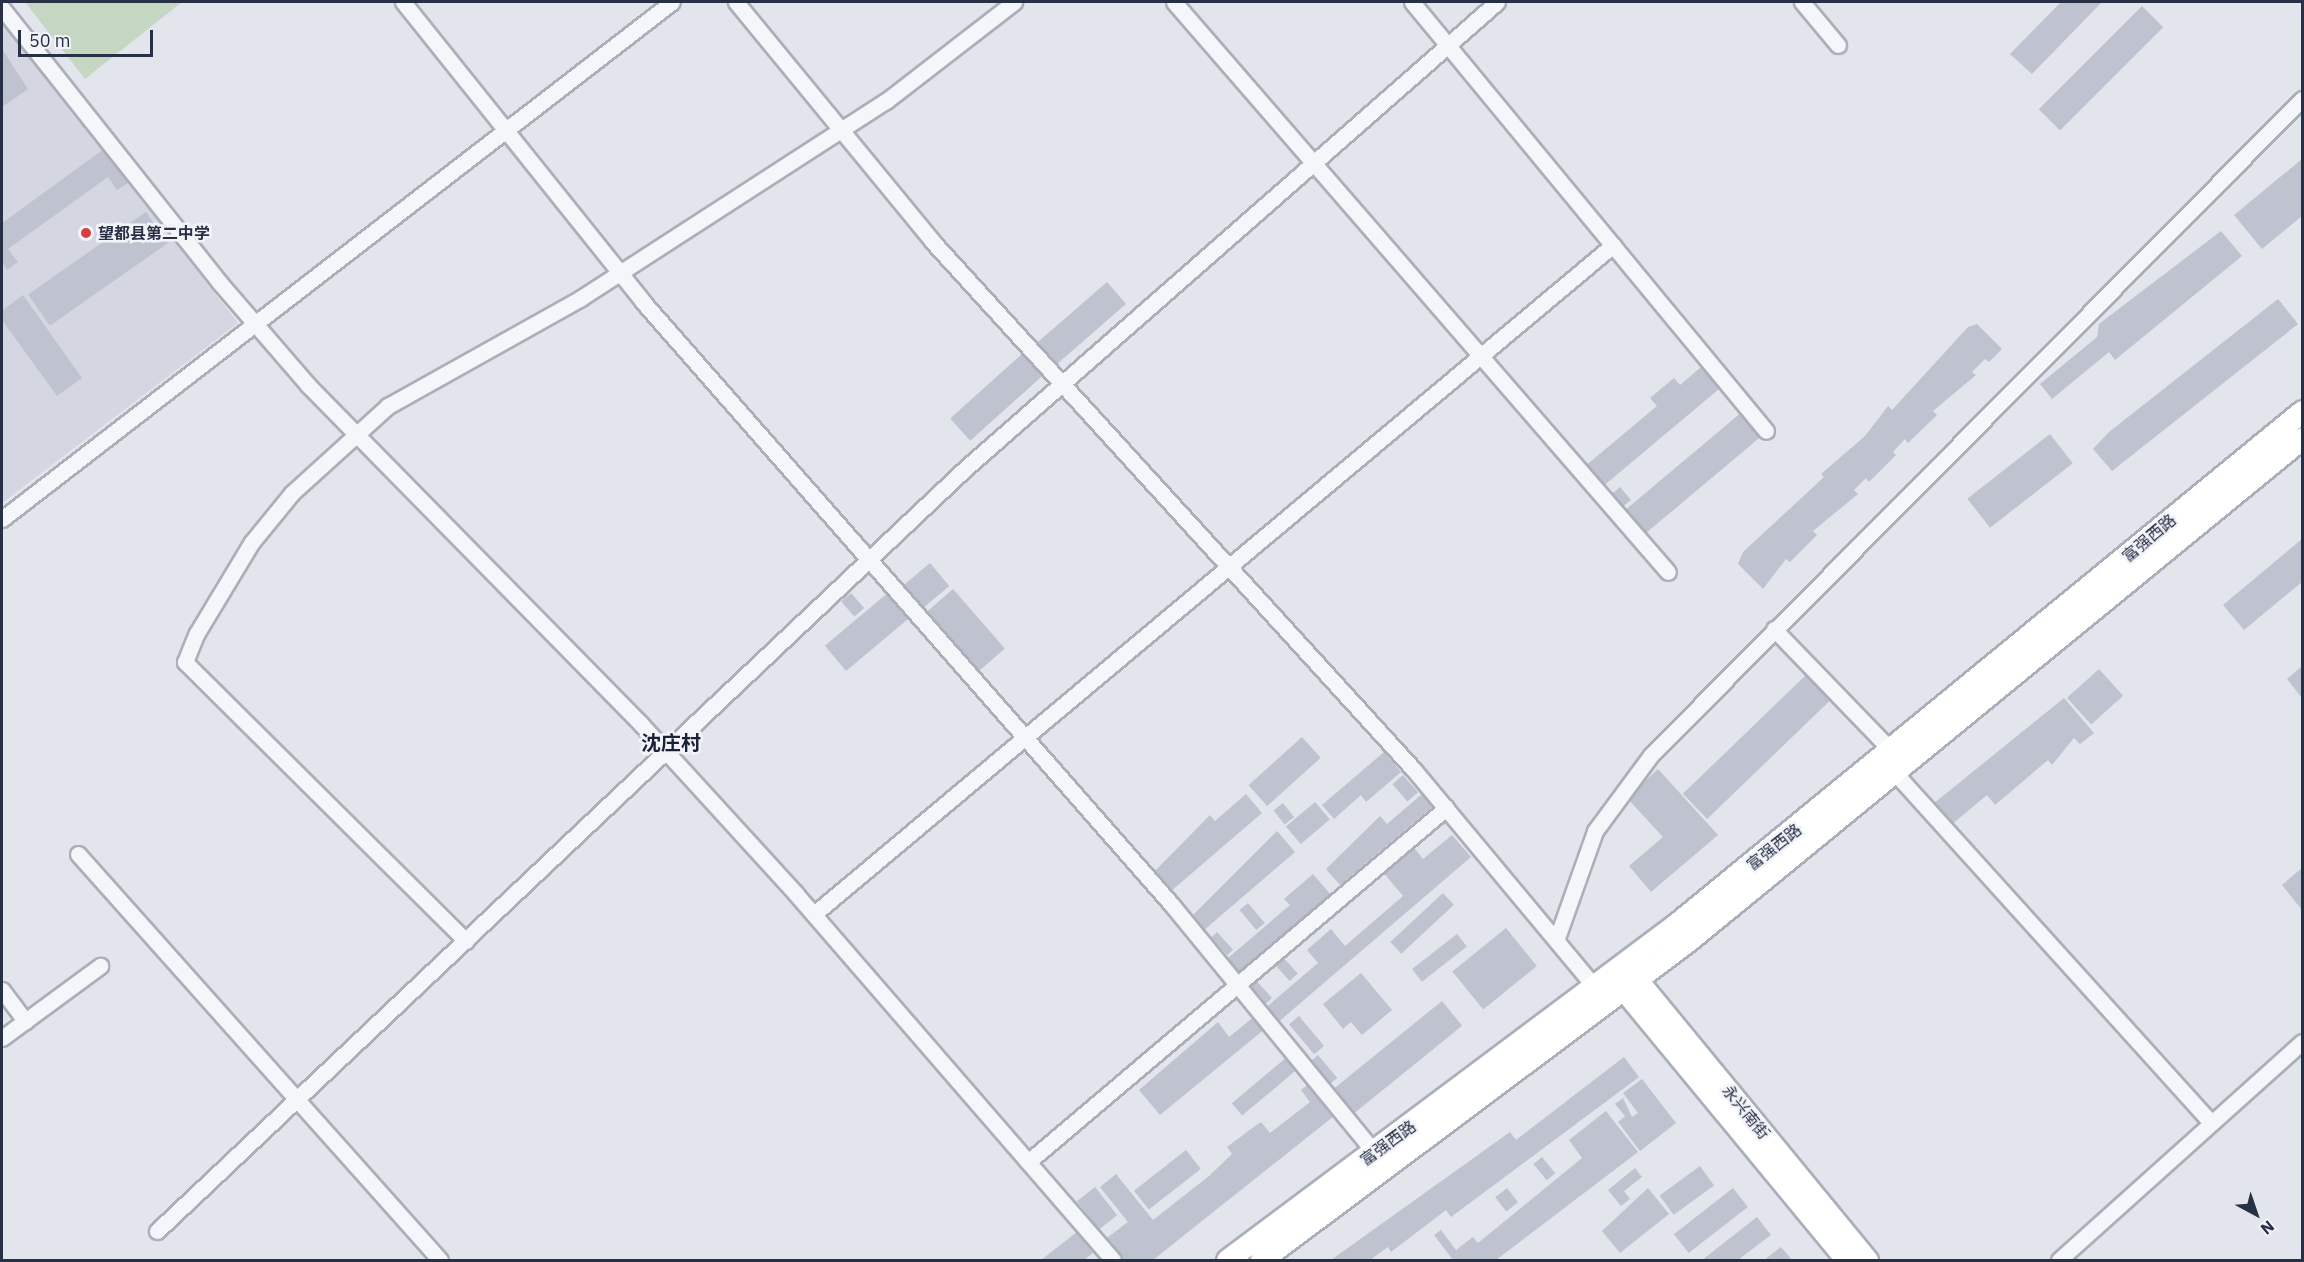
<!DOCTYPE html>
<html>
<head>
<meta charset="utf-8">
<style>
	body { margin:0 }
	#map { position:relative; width:2304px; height:1262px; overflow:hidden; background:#e2e5ec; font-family:"IBM Plex Sans","Noto Sans SC",sans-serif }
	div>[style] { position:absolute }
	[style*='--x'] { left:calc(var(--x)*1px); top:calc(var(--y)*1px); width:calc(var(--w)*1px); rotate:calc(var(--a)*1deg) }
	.built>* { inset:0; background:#d4d7e1 }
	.green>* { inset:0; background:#c5d7c2 }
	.building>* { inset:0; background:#bec3cf; transform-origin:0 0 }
	.roads { filter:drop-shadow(2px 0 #aaafba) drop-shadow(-2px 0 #aaafba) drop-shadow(0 2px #aaafba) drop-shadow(0 -2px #aaafba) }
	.minor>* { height:15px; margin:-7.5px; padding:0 7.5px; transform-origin:7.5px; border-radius:7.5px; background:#f5f6f9 }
	.secondary>* { height:21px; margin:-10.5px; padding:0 10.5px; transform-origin:10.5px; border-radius:10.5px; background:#fff }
	.dots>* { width:16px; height:16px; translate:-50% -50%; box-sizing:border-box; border:3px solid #f2f4f9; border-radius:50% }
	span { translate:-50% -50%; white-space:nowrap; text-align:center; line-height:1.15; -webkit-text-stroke:5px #f2f4f9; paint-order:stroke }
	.poi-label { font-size:16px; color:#283046; font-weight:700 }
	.left { translate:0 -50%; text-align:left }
	.street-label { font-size:16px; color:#283046 }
	.quarter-label { font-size:20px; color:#1a2137; font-weight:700 }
	.frame { position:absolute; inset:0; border:3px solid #283046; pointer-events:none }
	.north { position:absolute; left:2226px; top:1184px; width:60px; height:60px; -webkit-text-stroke:4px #f2f4f9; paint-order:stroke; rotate:140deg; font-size:16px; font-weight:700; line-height:24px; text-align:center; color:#283046 }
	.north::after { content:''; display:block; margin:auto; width:21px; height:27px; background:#283046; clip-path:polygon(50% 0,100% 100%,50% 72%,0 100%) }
	.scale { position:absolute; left:18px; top:30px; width:135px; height:27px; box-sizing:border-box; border:3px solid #283046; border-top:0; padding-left:8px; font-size:18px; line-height:21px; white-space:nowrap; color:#283046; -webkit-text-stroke:4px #f2f4f9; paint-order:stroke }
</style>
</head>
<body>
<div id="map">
	<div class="built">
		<div style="clip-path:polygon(2px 21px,238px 323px,2px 503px)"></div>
	</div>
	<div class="green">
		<div style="clip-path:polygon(25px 2px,182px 2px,85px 79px)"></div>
	</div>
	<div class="building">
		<div style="clip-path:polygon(2061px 2px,2102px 2px,2032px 74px,2010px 54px)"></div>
		<div style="left:2142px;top:6px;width:30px;height:146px;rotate:45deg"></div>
		<div style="clip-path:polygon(2px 49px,28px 89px,2px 107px)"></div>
		<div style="clip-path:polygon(104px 149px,128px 183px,117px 190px,108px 177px,8px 249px,18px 262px,7px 270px,2px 262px,2px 223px)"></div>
		<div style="clip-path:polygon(2302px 159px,2302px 216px,2262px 249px,2234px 215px)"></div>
		<div style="left:146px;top:212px;width:38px;height:144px;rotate:55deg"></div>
		<div style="clip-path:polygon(2221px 231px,2242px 256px,2115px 360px,2109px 352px,2052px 399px,2040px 384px,2097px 337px,2099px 324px)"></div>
		<div style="left:1107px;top:282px;width:29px;height:93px;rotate:49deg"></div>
		<div style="clip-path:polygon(23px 295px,82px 378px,57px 396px,2px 320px,2px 311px)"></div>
		<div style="clip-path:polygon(2278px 299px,2298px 324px,2112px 471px,2093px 449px,2109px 432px)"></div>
		<div style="clip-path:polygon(1977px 324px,2002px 349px,1989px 362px,1985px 359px,1972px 372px,1976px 375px,1933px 411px,1937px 415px,1908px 443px,1905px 439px,1893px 452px,1896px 455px,1869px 482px,1866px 478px,1854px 490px,1858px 494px,1813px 531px,1817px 535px,1790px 562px,1786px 559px,1763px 589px,1738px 564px,1743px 552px,1824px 477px,1821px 474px,1865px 436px,1888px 406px,1892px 410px,1968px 327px)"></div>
		<div style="left:1023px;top:353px;width:30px;height:98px;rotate:48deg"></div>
		<div style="clip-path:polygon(1701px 367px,1719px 389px,1601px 488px,1584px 467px,1657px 406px,1650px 398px,1674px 378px,1680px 385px)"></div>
		<div style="left:1742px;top:412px;width:31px;height:153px;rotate:50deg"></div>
		<div style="left:2050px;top:434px;width:37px;height:105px;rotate:52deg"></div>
		<div style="left:1620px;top:487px;width:17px;height:11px;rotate:50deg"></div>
		<div style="clip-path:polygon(2302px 539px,2302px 582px,2244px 630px,2223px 605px)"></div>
		<div style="left:930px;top:563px;width:30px;height:37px;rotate:50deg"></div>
		<div style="left:953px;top:589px;width:79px;height:35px;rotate:49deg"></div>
		<div style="left:890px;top:591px;width:33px;height:85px;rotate:50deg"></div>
		<div style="left:851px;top:593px;width:20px;height:13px;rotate:49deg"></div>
		<div style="clip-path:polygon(2302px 666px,2302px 698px,2287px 679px)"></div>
		<div style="left:2099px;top:669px;width:36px;height:43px;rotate:48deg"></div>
		<div style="left:1808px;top:673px;width:35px;height:174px;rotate:46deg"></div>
		<div style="clip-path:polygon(2064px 698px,2094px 733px,2080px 744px,2074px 738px,2052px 765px,2048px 760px,1995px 805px,1987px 795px,1951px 825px,1933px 804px)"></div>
		<div style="left:1302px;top:737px;width:28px;height:72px;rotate:48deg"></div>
		<div style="clip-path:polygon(1384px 752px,1401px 772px,1366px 802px,1361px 795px,1334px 819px,1322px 805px)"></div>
		<div style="clip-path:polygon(1658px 769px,1718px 835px,1651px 892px,1629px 866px,1663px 837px,1627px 798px)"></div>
		<div style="left:1403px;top:775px;width:23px;height:14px;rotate:49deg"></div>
		<div style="clip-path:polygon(1246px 794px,1262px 813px,1170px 892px,1153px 873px,1210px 815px,1215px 821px)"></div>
		<div style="clip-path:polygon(1422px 794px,1433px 806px,1340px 885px,1326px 869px,1380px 816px,1387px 824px)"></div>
		<div style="left:1315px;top:802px;width:23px;height:38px;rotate:50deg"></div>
		<div style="left:1283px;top:803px;width:18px;height:12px;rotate:52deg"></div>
		<div style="clip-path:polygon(1277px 831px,1295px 852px,1203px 931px,1191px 917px)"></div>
		<div style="clip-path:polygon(1452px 835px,1471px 857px,1276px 1024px,1264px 1009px,1318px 963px,1307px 950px,1331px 929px,1345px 946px,1403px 896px,1382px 871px,1412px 845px,1423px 859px)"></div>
		<div style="clip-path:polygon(2302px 868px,2302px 910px,2282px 885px)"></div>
		<div style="clip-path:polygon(1313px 874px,1331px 895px,1240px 973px,1228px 958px,1290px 905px,1284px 899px)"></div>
		<div style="left:1443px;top:893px;width:16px;height:72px;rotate:47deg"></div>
		<div style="left:1248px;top:903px;width:26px;height:11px;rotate:50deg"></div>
		<div style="left:1506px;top:928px;width:49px;height:69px;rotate:51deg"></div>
		<div style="left:1217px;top:932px;width:24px;height:8px;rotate:48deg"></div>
		<div style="left:1457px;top:934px;width:16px;height:57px;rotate:52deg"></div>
		<div style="left:1281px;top:955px;width:25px;height:11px;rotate:48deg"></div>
		<div style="clip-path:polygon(1361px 973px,1392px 1010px,1362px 1035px,1351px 1022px,1343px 1029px,1323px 1004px)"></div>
		<div style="left:1254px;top:978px;width:27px;height:11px;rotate:48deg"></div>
		<div style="left:1442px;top:1001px;width:32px;height:141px;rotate:51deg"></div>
		<div style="clip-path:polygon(1255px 1016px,1266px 1028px,1160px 1115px,1139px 1090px,1218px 1022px,1229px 1037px)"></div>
		<div style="left:1299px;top:1016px;width:39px;height:13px;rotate:50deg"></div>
		<div style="left:1318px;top:1055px;width:30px;height:12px;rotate:50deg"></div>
		<div style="left:1287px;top:1057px;width:16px;height:72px;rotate:50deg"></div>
		<div style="clip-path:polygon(1624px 1057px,1639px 1077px,1451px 1217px,1446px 1210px,1391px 1252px,1388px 1247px,1370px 1260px,1331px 1260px,1510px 1132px,1516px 1140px)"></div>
		<div style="clip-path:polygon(1642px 1079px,1676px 1123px,1640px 1151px,1618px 1122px,1625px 1116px,1615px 1104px,1623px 1098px,1632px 1117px,1638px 1113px,1623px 1093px)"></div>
		<div style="clip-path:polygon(1309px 1084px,1334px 1116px,1153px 1260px,1120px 1260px,1104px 1240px,1128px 1222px,1100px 1187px,1116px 1174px,1153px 1220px,1209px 1176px,1232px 1154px,1227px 1147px,1251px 1129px,1261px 1122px,1270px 1133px,1310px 1102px,1301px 1090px)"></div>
		<div style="clip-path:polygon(1606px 1111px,1638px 1152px,1496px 1260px,1453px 1260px,1434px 1235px,1441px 1230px,1456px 1250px,1473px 1237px,1478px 1243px,1582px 1158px,1569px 1140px)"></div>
		<div style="left:1186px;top:1150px;width:24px;height:66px;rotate:52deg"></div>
		<div style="left:1542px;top:1157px;width:21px;height:11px;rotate:51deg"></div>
		<div style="left:1700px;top:1166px;width:24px;height:50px;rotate:54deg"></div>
		<div style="clip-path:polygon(1635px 1168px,1642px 1177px,1624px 1191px,1630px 1199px,1621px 1206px,1608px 1190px)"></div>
		<div style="left:1095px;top:1187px;width:36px;height:23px;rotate:52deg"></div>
		<div style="left:1507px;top:1188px;width:18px;height:15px;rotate:52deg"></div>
		<div style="clip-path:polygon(1648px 1188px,1669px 1214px,1620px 1253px,1602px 1231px)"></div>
		<div style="left:1733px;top:1188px;width:24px;height:75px;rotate:52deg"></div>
		<div style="clip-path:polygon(1757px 1217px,1771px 1235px,1751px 1250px,1738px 1260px,1702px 1260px)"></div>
		<div style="clip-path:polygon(1077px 1232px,1093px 1253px,1084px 1260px,1041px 1260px)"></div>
		<div style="clip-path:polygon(1781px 1247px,1792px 1260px,1764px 1260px)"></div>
	</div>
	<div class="roads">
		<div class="minor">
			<div style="--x:403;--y:2;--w:384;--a:51.3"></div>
			<div style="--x:643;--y:302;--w:802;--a:48.74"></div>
			<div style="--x:1172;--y:905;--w:320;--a:50.7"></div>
			<div style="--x:736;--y:2;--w:309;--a:50.6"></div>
			<div style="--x:932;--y:241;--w:716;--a:47.66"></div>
			<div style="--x:1414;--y:770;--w:283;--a:50.2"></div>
			<div style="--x:1174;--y:2;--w:754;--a:49.09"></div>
			<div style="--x:1412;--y:2;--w:556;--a:50.47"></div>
			<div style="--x:1802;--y:2;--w:56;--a:50.1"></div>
			<div style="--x:2;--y:8;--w:351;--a:51.6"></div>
			<div style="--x:220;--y:283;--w:135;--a:49.2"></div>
			<div style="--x:308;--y:385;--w:475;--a:45.5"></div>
			<div style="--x:641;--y:724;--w:230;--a:47.6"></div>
			<div style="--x:796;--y:894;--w:484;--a:49.1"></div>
			<div style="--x:2;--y:519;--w:846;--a:-37.66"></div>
			<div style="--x:1774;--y:629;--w:170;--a:46"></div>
			<div style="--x:1896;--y:774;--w:470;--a:47.9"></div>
			<div style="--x:78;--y:854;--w:544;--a:48.28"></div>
			<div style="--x:814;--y:914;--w:1042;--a:-39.94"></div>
			<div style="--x:1557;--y:938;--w:114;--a:-70.4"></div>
			<div style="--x:1595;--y:831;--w:94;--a:-53.6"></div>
			<div style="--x:1651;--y:755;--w:924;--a:-45.22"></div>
			<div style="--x:466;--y:941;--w:396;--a:-135.2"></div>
			<div style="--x:185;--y:662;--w:31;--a:-68"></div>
			<div style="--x:197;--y:633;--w:106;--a:-58.9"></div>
			<div style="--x:252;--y:542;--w:63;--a:-50.8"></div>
			<div style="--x:292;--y:493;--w:130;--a:-42.2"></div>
			<div style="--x:388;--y:406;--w:221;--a:-29.2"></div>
			<div style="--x:581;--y:298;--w:363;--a:-32.9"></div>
			<div style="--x:886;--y:101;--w:162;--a:-37.7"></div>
			<div style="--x:2;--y:990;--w:39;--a:53"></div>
			<div style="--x:2;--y:1038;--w:122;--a:-36.3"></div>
			<div style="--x:1028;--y:1162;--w:548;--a:-40.26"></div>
			<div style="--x:157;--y:1231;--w:1113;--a:-43.33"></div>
			<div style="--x:967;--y:467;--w:705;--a:-41.26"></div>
			<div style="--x:2059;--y:1260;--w:326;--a:-41.9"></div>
		</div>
		<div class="secondary">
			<div style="--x:1628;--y:969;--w:377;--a:50.6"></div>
			<div style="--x:1615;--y:979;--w:364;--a:50.5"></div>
			<div style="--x:1227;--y:1260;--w:561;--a:-36.81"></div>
			<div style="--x:1676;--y:924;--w:809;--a:-39.33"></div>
			<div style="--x:1261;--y:1260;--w:534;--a:-36.78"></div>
			<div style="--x:1689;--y:940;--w:792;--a:-39.31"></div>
		</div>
	</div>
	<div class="dots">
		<div style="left:86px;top:233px;background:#dd3b43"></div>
	</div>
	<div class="poi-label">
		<span class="left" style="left:98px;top:233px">望都县第二中学</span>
	</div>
	<div class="street-label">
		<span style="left:2149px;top:538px;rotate:-40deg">富强西路</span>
		<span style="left:1774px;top:847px;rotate:-38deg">富强西路</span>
		<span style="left:1746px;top:1112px;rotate:51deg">永兴南街</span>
		<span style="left:1388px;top:1143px;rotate:-36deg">富强西路</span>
	</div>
	<div class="quarter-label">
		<span style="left:671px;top:742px">沈庄村</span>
	</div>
	<div class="frame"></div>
	<div class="north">N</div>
	<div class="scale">50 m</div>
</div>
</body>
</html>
